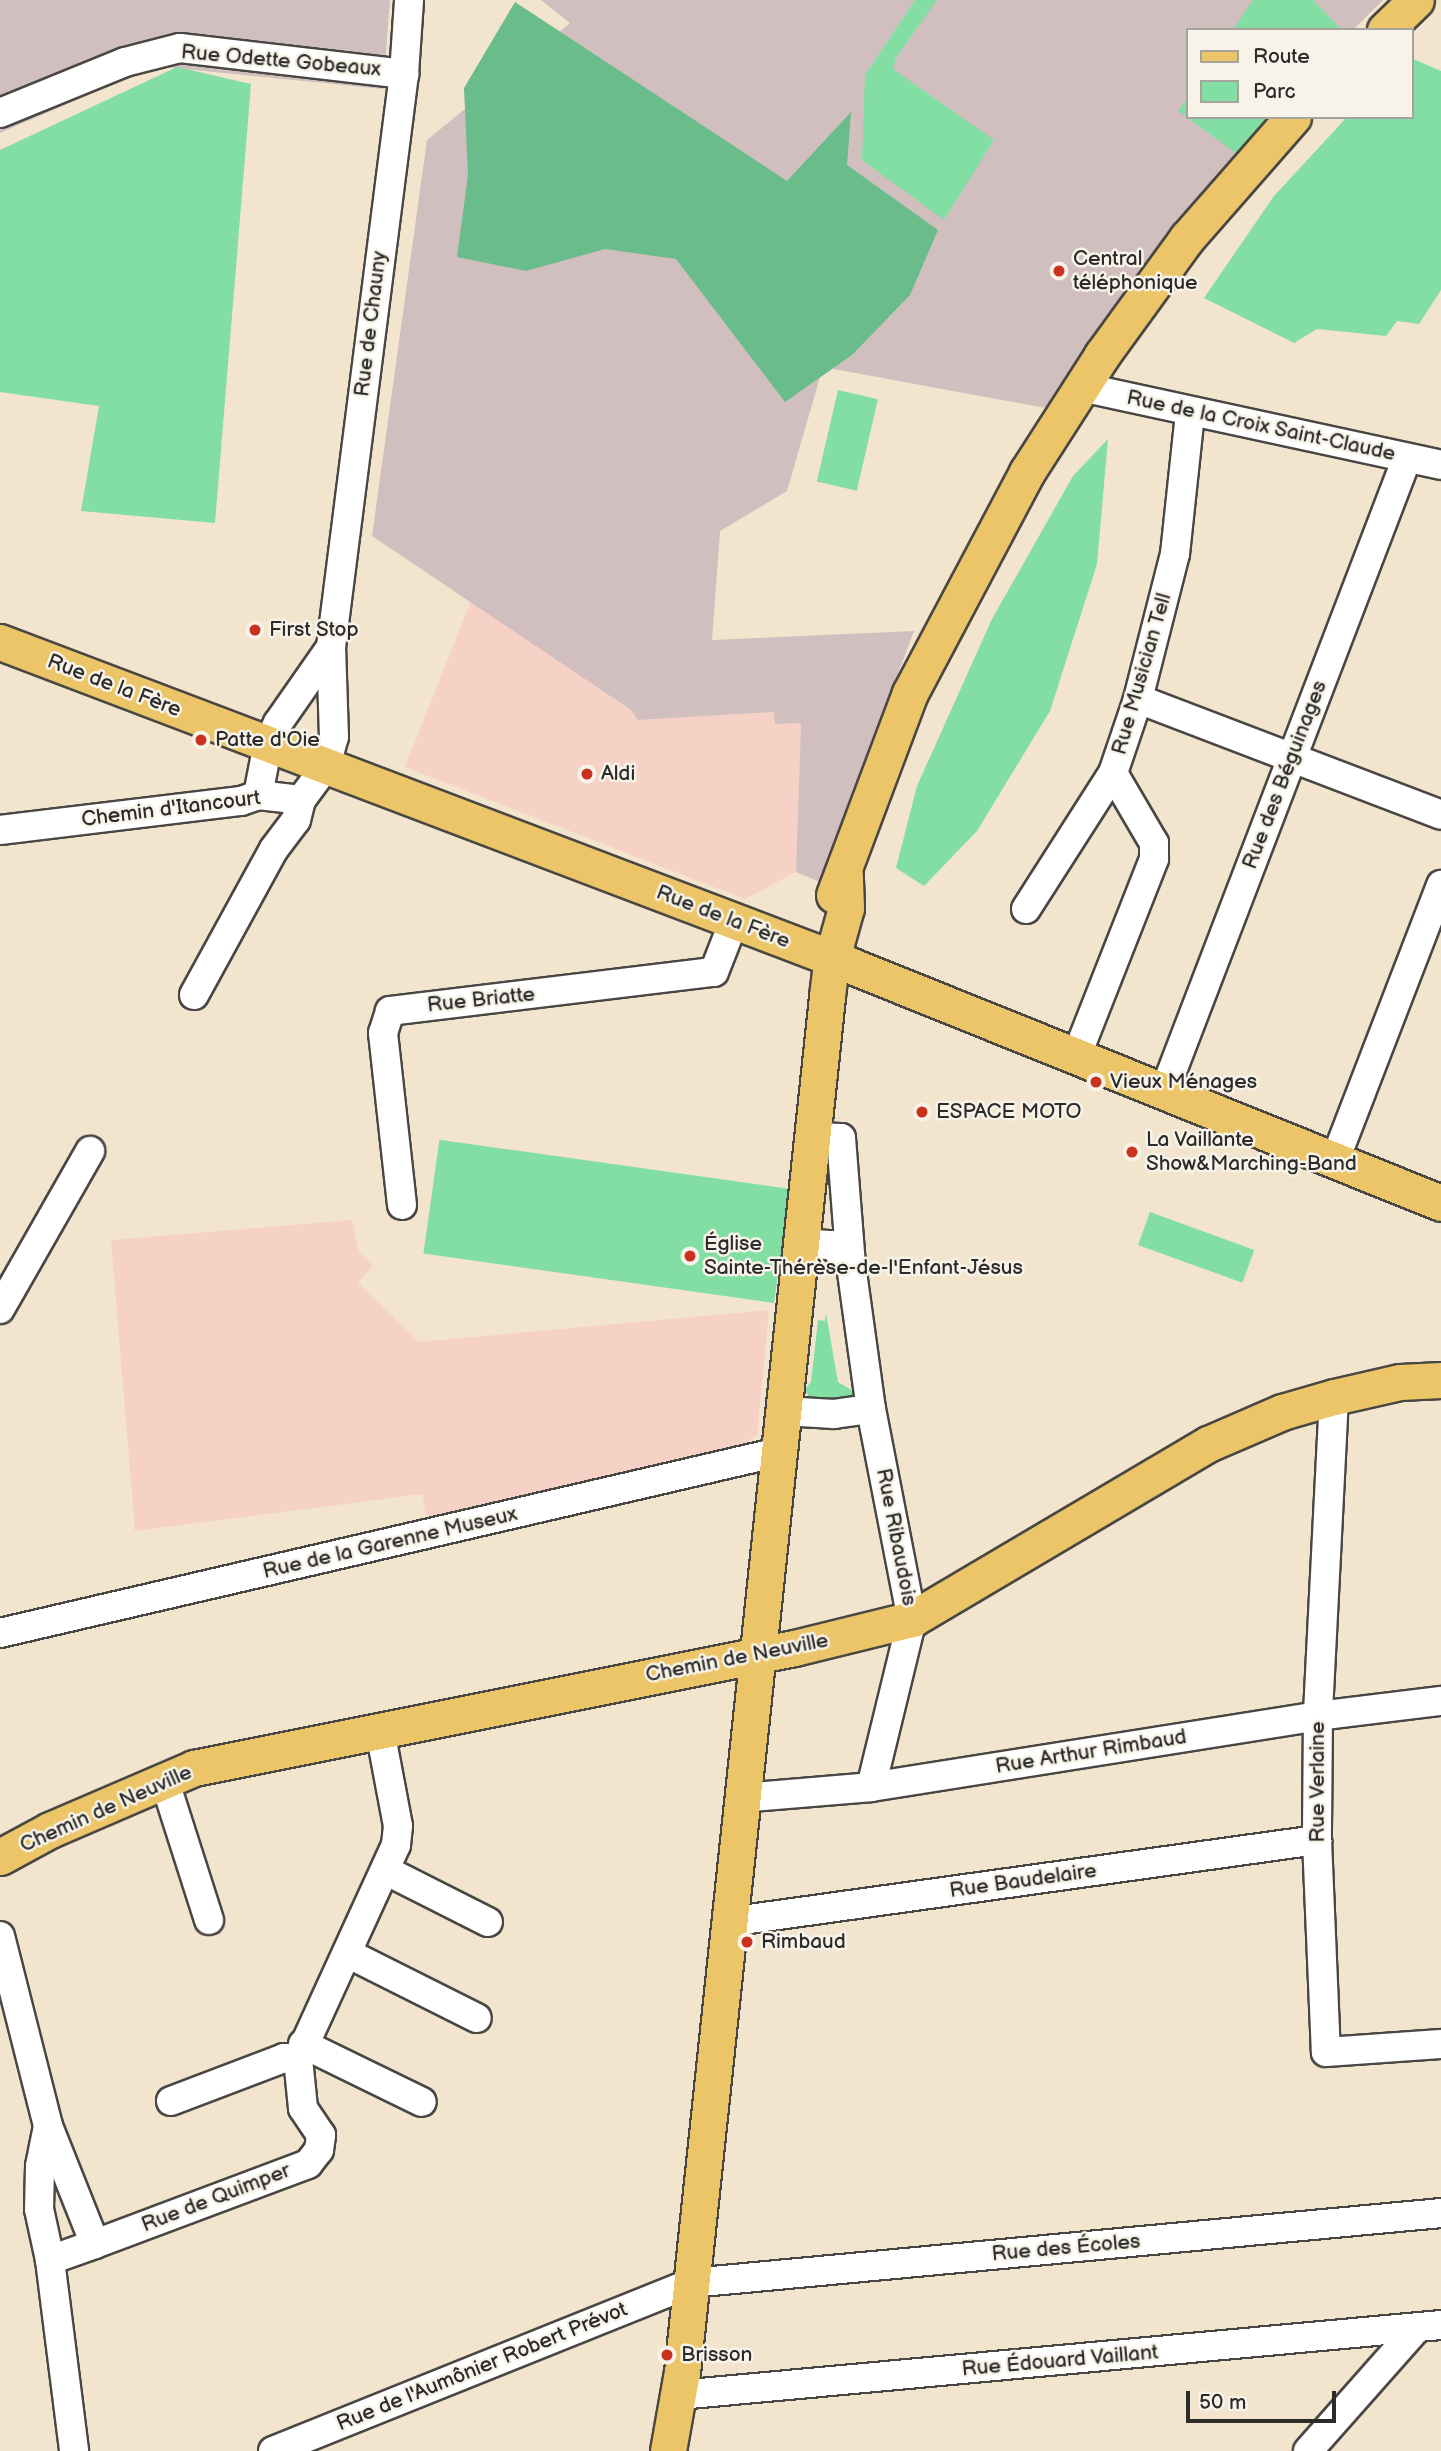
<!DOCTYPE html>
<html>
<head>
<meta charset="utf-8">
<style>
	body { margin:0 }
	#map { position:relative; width:1441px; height:2451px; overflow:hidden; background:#f3e4cd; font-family:"Balsamiq Sans",sans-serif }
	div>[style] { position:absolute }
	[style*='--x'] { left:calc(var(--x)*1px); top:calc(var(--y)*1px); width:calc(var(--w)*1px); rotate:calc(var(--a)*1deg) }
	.built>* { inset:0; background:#f6d1c6 }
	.industrial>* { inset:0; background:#d1bfbf }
	.green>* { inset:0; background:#83dea4; transform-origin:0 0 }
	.forest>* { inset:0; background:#6abd8a }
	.roads { filter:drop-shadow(2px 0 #494743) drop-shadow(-2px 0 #494743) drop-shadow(0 2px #494743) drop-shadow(0 -2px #494743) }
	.minor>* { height:28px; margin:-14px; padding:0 14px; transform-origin:14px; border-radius:14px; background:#fff }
	.major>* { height:35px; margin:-17.5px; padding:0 17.5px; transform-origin:17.5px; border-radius:17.5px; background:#ecc569 }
	.dots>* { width:19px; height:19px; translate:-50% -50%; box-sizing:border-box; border:4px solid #f7f3e8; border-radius:50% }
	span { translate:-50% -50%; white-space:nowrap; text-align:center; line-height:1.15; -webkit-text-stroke:5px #f7f3e8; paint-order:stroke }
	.street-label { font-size:21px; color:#2b2b2b }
	.poi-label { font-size:21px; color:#2b2b2b }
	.left { translate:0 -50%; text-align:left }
	.legend { position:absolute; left:1186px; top:28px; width:228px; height:91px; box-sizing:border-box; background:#f7f3e8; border:2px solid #a5a39c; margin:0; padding:9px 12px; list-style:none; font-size:21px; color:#2b2b2b }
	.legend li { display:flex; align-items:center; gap:14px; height:35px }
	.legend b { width:35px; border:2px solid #a5a39c }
	.scale { position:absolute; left:1186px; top:2391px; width:150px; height:32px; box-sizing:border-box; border:4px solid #2b2b2b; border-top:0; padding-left:9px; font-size:21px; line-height:24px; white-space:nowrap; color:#2b2b2b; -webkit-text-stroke:5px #f7f3e8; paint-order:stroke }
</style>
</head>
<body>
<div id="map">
	<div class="built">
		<div style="clip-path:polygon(471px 601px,631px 710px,638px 720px,774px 712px,801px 723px,796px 872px,745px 899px,405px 767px)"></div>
		<div style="clip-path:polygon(352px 1220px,359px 1252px,373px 1266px,358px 1283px,419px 1342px,769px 1310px,757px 1435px,745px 1443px,427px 1519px,422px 1494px,135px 1531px,111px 1240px)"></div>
	</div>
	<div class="industrial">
		<div style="clip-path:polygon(0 0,390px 0,383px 89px,154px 66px,0 133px)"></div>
		<div style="clip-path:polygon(541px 0,1383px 0,1353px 30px,1187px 30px,1187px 117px,1276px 117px,1133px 280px,1051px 409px,823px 367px,787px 491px,720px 531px,712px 640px,914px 631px,820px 882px,796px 872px,801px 723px,775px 724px,774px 712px,638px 720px,631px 710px,372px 536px,427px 140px,570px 23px)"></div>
	</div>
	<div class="green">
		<div style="clip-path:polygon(915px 0,937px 0,896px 58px,893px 69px,994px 140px,944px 220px,862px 160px,865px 75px)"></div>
		<div style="clip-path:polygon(1253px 0,1313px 0,1342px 30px,1233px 30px)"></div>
		<div style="clip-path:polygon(1411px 58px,1441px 71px,1441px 290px,1419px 324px,1397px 321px,1386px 336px,1317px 329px,1294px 343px,1204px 298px,1274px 196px,1347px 117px,1411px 117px)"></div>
		<div style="clip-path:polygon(177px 67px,251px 84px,215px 523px,81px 511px,99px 406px,0 392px,0 150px)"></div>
		<div style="clip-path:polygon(1187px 98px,1187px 117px,1269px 117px,1237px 154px,1178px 111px)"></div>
		<div style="left:838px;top:390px;width:41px;height:94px;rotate:13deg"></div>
		<div style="clip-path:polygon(1108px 439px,1097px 564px,1050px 711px,977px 831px,924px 886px,896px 868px,917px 786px,992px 619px,1073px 476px)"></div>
		<div style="left:790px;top:1189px;width:115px;height:354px;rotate:98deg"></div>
		<div style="left:1150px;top:1212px;width:111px;height:35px;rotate:20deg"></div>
		<div style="clip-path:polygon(826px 1313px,838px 1382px,855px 1392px,850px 1402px,810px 1400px,805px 1389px,811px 1382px,818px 1320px,825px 1321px)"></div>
	</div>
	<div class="forest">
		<div style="clip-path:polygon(515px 2px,787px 181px,851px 112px,847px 165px,938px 230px,910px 295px,852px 355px,785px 402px,676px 259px,605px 249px,526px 271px,457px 257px,468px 175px,464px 88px)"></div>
	</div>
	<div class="roads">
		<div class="minor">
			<div style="--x:0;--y:113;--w:135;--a:-22.2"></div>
			<div style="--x:125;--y:62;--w:57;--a:-14.3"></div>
			<div style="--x:180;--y:48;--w:226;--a:6.6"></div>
			<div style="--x:1081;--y:387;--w:368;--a:12.2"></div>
			<div style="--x:1138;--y:699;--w:324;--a:20.9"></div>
			<div style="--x:258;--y:795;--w:52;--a:-78.9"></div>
			<div style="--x:268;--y:744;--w:23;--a:-65"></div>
			<div style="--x:278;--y:723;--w:93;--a:-55.1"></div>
			<div style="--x:0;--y:830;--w:243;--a:-6.9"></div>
			<div style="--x:241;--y:801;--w:18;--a:-19"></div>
			<div style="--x:258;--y:795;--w:43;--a:6.6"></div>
			<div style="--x:301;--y:800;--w:42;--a:-53.7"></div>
			<div style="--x:326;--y:766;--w:30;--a:-75"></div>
			<div style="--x:334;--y:737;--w:90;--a:-91.9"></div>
			<div style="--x:331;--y:647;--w:578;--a:-82.74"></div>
			<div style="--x:404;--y:74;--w:74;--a:-86.1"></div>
			<div style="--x:1026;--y:909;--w:161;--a:-57.4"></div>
			<div style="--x:1113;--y:773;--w:78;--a:-71.3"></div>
			<div style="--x:1138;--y:699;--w:150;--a:-75.7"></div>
			<div style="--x:1175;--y:554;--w:141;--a:-83.9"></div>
			<div style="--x:194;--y:995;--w:166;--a:-61.3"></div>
			<div style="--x:274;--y:849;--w:36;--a:-53"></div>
			<div style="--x:296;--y:820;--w:21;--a:-76"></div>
			<div style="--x:1076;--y:1057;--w:213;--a:-68.5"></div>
			<div style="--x:1154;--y:859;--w:16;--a:-90"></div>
			<div style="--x:1154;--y:843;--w:81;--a:-120.4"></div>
			<div style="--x:1164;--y:1092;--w:679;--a:-69.03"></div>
			<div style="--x:813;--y:1137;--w:28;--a:2"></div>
			<div style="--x:841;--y:1138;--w:127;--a:85.5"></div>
			<div style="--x:1335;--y:1160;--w:295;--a:-68.9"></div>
			<div style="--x:402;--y:1205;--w:173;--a:-96.3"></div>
			<div style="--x:383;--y:1033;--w:23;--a:-72"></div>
			<div style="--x:390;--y:1011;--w:326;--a:-6.9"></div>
			<div style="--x:714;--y:972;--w:55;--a:-68.6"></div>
			<div style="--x:801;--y:1243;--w:31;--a:4"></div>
			<div style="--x:832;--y:1245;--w:28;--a:46"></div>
			<div style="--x:851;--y:1265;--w:145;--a:82.1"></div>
			<div style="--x:871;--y:1409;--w:214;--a:79"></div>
			<div style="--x:912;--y:1619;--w:173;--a:103.7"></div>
			<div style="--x:0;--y:1309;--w:182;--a:-60.3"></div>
			<div style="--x:1334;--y:1397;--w:319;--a:92.9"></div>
			<div style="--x:1318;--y:1716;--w:124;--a:90.5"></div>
			<div style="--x:1317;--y:1840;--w:212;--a:87.6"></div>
			<div style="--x:1326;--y:2052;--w:115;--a:-4"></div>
			<div style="--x:783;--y:1411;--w:51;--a:3.4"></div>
			<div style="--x:834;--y:1414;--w:37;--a:-8"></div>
			<div style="--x:0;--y:1633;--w:800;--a:-13.08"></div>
			<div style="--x:164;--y:1779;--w:148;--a:72.3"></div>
			<div style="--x:741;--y:1798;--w:130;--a:-4.8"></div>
			<div style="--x:871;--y:1787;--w:453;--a:-9"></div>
			<div style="--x:1318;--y:1716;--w:124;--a:-7"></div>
			<div style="--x:387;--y:1871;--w:113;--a:26.8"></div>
			<div style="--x:728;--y:1922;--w:595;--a:-7.93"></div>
			<div style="--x:0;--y:1936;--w:196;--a:75.8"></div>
			<div style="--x:48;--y:2126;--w:127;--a:68.3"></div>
			<div style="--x:95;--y:2244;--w:48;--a:160.4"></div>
			<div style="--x:50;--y:2260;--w:193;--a:82.8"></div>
			<div style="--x:347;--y:1953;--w:145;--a:26.6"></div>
			<div style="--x:303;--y:2044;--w:132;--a:26"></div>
			<div style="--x:171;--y:2101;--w:121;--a:-20.8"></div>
			<div style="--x:284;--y:2058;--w:14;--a:4"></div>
			<div style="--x:48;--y:2126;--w:41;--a:101.3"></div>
			<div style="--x:40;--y:2166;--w:43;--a:91.3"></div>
			<div style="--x:39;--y:2209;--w:52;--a:77.8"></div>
			<div style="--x:95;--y:2244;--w:228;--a:-20.6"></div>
			<div style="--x:308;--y:2164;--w:18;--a:-52"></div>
			<div style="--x:319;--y:2150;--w:15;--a:-82"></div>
			<div style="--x:321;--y:2135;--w:32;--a:-124"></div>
			<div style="--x:303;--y:2108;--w:49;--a:-95.8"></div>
			<div style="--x:298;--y:2059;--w:235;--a:-65.4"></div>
			<div style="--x:396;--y:1845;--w:19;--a:-84"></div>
			<div style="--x:398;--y:1826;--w:97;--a:-100.7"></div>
			<div style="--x:679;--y:2395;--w:765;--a:-5.25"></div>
			<div style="--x:273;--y:2451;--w:450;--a:-21.9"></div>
			<div style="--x:691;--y:2283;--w:753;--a:-5.33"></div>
			<div style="--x:1308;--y:2451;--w:164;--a:-48.5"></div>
		</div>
		<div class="major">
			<div style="--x:1385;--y:30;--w:43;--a:-44.1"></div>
			<div style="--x:0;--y:642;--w:890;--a:20.8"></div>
			<div style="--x:832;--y:958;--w:656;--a:21.91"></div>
			<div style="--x:834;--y:895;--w:216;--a:-69.4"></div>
			<div style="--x:910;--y:693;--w:250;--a:-62.1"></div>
			<div style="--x:1027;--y:472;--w:139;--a:-57.3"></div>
			<div style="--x:1102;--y:355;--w:145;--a:-54"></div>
			<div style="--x:1187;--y:238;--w:161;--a:-48.8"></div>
			<div style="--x:0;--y:1857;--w:57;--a:-28.4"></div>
			<div style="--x:50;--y:1830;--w:157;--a:-23.3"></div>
			<div style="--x:194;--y:1768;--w:612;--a:-11.31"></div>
			<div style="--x:794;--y:1648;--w:122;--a:-13.8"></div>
			<div style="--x:912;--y:1619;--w:344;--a:-30.6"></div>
			<div style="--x:1208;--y:1444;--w:81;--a:-23.4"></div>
			<div style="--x:1282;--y:1412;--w:54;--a:-16.1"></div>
			<div style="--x:1334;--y:1397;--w:68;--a:-12.8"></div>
			<div style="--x:1400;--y:1382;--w:41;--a:-2.8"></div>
			<div style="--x:668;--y:2451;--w:80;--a:-80"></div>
			<div style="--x:682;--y:2372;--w:1384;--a:-83.98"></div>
			<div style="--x:827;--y:996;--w:38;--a:-83"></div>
			<div style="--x:832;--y:958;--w:52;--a:-74.4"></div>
			<div style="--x:846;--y:908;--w:34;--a:-92"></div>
		</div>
	</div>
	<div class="dots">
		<div style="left:1059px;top:271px;background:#c8321e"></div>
		<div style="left:255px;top:630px;background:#c8321e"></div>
		<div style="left:201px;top:740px;background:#c8321e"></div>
		<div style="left:587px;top:774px;background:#c8321e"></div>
		<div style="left:1096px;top:1082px;background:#c8321e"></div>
		<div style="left:922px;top:1112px;background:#c8321e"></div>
		<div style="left:1132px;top:1152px;background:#c8321e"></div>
		<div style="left:690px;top:1256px;background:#c8321e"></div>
		<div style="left:747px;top:1942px;background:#c8321e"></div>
		<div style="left:667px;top:2355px;background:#c8321e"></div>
	</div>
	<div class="street-label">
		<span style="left:281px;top:61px;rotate:5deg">Rue Odette Gobeaux</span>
		<span style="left:371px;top:324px;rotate:-83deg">Rue de Chauny</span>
		<span style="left:1261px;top:426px;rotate:12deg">Rue de la Croix Saint-Claude</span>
		<span style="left:1142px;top:674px;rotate:-74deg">Rue Musician Tell</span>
		<span style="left:114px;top:686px;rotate:21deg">Rue de la Fère</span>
		<span style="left:1285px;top:775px;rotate:-69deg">Rue des Béguinages</span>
		<span style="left:171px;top:809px;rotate:-7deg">Chemin d'Itancourt</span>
		<span style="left:723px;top:917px;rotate:21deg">Rue de la Fère</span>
		<span style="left:481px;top:1000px;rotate:-6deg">Rue Briatte</span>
		<span style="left:896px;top:1537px;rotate:79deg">Rue Ribaudois</span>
		<span style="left:390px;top:1543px;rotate:-13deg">Rue de la Garenne Museux</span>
		<span style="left:737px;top:1658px;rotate:-11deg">Chemin de Neuville</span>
		<span style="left:1091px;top:1752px;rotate:-9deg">Rue Arthur Rimbaud</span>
		<span style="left:1318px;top:1782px;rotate:-90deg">Rue Verlaine</span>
		<span style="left:106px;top:1809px;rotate:-24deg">Chemin de Neuville</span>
		<span style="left:1023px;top:1881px;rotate:-8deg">Rue Baudelaire</span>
		<span style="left:216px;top:2198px;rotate:-21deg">Rue de Quimper</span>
		<span style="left:1066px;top:2248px;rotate:-5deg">Rue des Écoles</span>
		<span style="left:1060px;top:2361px;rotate:-5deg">Rue Édouard Vaillant</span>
		<span style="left:482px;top:2367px;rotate:-22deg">Rue de l'Aumônier Robert Prévot</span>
	</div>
	<div class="poi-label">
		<span class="left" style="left:1073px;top:271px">Central<br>téléphonique</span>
		<span class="left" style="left:269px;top:630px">First Stop</span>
		<span class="left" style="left:215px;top:740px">Patte d'Oie</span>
		<span class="left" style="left:601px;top:774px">Aldi</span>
		<span class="left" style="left:1110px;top:1082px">Vieux Ménages</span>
		<span class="left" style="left:936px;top:1112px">ESPACE MOTO</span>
		<span class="left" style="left:1146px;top:1152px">La Vaillante<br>Show&amp;Marching-Band</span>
		<span class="left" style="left:704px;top:1256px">Église<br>Sainte-Thérèse-de-l'Enfant-Jésus</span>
		<span class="left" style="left:761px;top:1942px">Rimbaud</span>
		<span class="left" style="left:681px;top:2355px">Brisson</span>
	</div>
	<ul class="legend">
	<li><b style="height:9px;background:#ecc569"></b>Route</li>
	<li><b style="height:19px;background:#83dea4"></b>Parc</li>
	</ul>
	<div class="scale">50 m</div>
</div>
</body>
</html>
